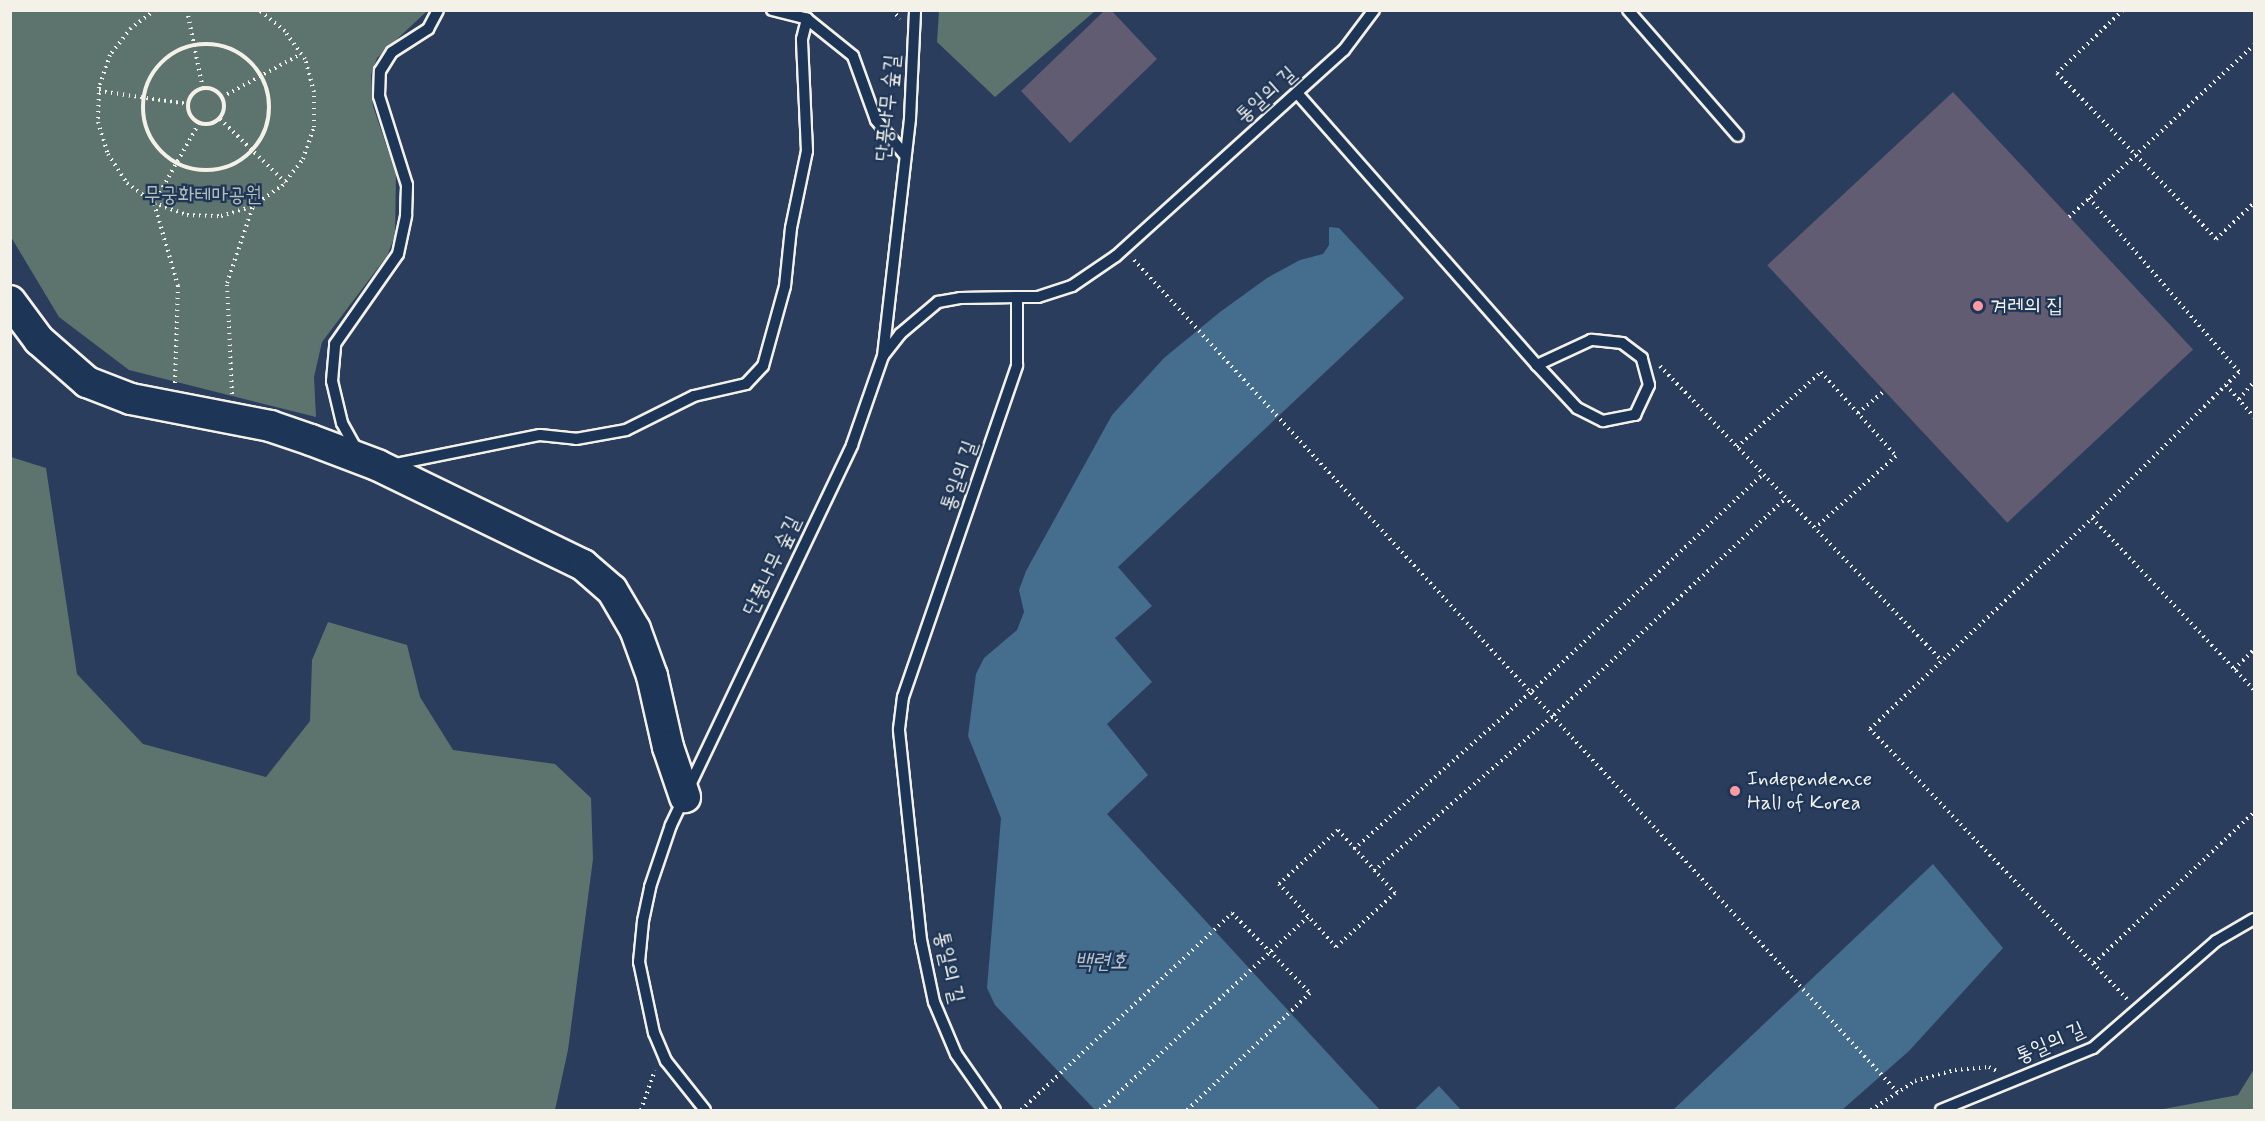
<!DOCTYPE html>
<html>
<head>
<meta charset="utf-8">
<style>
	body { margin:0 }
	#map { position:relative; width:2265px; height:1121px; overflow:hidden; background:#2b3d5c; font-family:Mynerve,"Poor Story",sans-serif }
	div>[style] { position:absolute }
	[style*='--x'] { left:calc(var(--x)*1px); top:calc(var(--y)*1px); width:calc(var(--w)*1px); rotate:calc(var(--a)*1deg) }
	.green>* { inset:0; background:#5d736e }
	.water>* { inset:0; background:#456d8d }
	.building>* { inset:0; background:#615c71; transform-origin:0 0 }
	.path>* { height:4px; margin-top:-2px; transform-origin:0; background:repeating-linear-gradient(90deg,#f4f1e8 0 1.5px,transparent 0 6px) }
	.path>.ring { margin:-2px; padding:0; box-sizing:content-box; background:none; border:4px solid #f4f1e8; border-radius:50% }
	.roads { filter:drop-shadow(2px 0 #f4f1e8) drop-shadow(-2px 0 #f4f1e8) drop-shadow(0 2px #f4f1e8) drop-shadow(0 -2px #f4f1e8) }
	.lane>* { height:10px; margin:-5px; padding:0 5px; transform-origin:5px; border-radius:5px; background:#1d3557 }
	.secondary>* { height:30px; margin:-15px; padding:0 15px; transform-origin:15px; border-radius:15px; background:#1d3557 }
	.dots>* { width:16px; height:16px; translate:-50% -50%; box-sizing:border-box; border:3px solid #1d3557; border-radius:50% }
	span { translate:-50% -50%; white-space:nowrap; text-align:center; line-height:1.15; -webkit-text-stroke:4.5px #1d3557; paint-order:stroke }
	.street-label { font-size:21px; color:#f4f1e8 }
	.park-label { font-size:21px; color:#b8bfb7 }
	.poi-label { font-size:21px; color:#f4f1e8 }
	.left { translate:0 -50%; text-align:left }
	.water-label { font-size:22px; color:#b7c3c8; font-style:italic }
	.frame { position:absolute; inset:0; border:12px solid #f4f1e8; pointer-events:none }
</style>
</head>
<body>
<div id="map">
	<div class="green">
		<div style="clip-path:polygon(11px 10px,427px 11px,377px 58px,371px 75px,373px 106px,396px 174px,395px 236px,387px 256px,322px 342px,314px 377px,316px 417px,129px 370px,59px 317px,11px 237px)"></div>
		<div style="clip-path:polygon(939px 11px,939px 10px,1095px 11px,995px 97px,937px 42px)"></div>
		<div style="clip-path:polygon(11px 457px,46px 468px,77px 674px,143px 744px,266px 777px,310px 721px,312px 660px,328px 622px,407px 645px,420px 697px,453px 750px,555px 764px,591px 798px,593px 859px,568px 1050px,555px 1110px,11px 1110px)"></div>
		<div style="clip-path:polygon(2254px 1069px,2254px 1110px,2158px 1110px,2238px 1095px)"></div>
	</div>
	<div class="water">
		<div style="clip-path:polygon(1329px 227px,1339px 228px,1404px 298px,1118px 567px,1152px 606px,1115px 638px,1152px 682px,1107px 724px,1148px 775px,1107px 814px,1380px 1110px,1095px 1110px,995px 1005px,987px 988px,1001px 818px,968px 736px,976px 674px,984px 658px,1017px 630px,1024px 612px,1019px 590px,1026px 571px,1112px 415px,1164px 358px,1220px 312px,1267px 278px,1300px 260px,1323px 254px,1329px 245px)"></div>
		<div style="clip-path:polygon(1933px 864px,2003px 948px,1909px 1051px,1842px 1110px,1673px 1110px)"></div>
		<div style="clip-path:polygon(1439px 1086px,1461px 1110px,1414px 1110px)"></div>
	</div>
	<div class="building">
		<div style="clip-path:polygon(1105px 10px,1111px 10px,1157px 59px,1070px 143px,1021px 91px)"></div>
		<div style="left:1953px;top:92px;width:352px;height:254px;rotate:47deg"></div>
	</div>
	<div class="path">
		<div style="--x:155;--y:10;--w:30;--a:143"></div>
		<div style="--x:131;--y:28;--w:34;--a:128"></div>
		<div style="--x:110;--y:55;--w:34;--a:109"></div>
		<div style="--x:99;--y:87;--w:35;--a:92"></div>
		<div style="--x:98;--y:122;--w:34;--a:73"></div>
		<div style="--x:108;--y:154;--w:35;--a:57"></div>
		<div style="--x:127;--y:183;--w:34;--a:37"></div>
		<div style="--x:154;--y:203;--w:35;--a:20"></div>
		<div style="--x:187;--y:215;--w:34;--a:2"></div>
		<div style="--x:221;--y:216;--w:34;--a:-17"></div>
		<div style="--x:253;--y:206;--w:35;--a:-35"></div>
		<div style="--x:282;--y:186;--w:34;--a:-52"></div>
		<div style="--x:303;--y:159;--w:34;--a:-71"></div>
		<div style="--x:314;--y:127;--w:35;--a:-90"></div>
		<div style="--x:314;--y:92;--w:34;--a:-105"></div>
		<div style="--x:305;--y:59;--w:34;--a:-126"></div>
		<div style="--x:285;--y:31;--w:33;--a:-141"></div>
		<div style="--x:187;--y:10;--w:81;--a:78.6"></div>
		<div style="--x:892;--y:10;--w:12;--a:48"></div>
		<div style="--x:2123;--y:10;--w:91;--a:136.3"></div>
		<div style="--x:2057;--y:73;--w:230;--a:46.2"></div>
		<div style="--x:2216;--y:239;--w:52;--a:-43.5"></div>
		<div class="ring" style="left:143px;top:44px;width:122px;height:122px"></div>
		<div class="ring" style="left:188px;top:88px;width:32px;height:32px"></div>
		<div style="--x:99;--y:91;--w:90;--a:8.3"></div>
		<div style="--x:222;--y:97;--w:90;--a:-28.6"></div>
		<div style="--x:220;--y:119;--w:91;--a:44.1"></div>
		<div style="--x:2089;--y:198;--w:230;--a:49.2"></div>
		<div style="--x:2239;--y:372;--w:207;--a:135.2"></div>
		<div style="--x:2069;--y:217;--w:253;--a:-42.9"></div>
		<div style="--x:1134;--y:260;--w:1130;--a:47.47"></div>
		<div style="--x:1660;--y:366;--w:408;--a:46.3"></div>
		<div style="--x:175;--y:383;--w:97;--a:-88.2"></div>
		<div style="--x:178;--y:286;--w:86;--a:-106.1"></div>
		<div style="--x:154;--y:203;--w:92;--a:-60.6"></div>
		<div style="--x:2226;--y:385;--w:43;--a:48.8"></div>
		<div style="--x:232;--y:394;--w:111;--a:-92.6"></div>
		<div style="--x:227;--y:283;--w:81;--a:-71.3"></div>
		<div style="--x:2239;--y:399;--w:23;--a:-49"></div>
		<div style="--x:1858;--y:413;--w:34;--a:-40"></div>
		<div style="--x:1737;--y:447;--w:113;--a:-41.8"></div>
		<div style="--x:1821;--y:372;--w:113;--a:48.2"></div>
		<div style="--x:1896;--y:456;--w:108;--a:138.4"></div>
		<div style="--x:2234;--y:669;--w:28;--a:-44"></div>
		<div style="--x:1338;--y:830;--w:85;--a:47.9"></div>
		<div style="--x:1395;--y:893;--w:80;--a:137.5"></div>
		<div style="--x:1336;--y:947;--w:85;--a:-132.1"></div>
		<div style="--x:1279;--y:884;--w:80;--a:-42.5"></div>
		<div style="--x:1354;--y:849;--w:238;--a:-41.6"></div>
		<div style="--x:1532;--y:691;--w:317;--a:-43.2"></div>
		<div style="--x:1374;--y:871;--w:238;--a:-40.9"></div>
		<div style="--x:1554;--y:715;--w:318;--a:-43.1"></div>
		<div style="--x:2094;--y:963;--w:220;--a:-43.3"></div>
		<div style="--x:2127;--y:999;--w:373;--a:-133.6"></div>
		<div style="--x:1870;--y:729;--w:306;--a:-43.5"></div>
		<div style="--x:2092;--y:518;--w:236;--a:46.7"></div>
		<div style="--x:641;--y:1110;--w:42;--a:-70.7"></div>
		<div style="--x:1021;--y:1110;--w:289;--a:-43"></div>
		<div style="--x:1232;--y:913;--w:112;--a:45.7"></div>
		<div style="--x:1310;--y:993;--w:170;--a:136.4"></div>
		<div style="--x:1100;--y:1110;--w:285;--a:-42.9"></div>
		<div style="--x:1871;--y:1110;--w:53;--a:-33.4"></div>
		<div style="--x:1915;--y:1081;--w:41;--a:-15.4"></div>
		<div style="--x:1955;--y:1070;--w:34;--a:-5"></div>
		<div style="--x:1989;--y:1067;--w:9;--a:27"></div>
	</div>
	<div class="roads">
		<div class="lane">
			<div style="--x:772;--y:10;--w:36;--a:14"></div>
			<div style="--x:807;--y:19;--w:59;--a:38.8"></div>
			<div style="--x:853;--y:56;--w:68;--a:70.2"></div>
			<div style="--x:876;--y:120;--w:44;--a:50.5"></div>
			<div style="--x:1628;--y:10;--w:167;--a:48.9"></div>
			<div style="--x:1297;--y:93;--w:363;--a:48.6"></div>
			<div style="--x:1537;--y:365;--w:59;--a:47.1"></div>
			<div style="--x:1577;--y:408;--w:29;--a:27"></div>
			<div style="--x:1603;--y:421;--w:33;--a:-11"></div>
			<div style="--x:1635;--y:415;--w:33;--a:-65"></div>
			<div style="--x:1649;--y:385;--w:28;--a:-105"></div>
			<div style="--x:1642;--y:358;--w:25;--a:-143"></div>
			<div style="--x:1622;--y:343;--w:31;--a:-174"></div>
			<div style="--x:1591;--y:340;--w:60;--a:155.2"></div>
			<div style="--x:883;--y:356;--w:28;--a:-52"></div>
			<div style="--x:900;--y:334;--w:50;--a:-40.1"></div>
			<div style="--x:938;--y:302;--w:22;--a:-10"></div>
			<div style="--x:960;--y:298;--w:57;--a:-1"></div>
			<div style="--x:358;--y:452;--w:33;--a:-119"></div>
			<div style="--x:342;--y:423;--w:43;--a:-103.4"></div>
			<div style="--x:332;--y:381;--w:37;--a:-85"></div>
			<div style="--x:335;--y:344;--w:110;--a:-55"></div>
			<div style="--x:398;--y:254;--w:40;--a:-78"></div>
			<div style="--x:406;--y:215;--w:30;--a:-88"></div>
			<div style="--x:407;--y:185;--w:93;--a:-107.5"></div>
			<div style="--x:379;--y:96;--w:25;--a:-88"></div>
			<div style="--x:380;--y:71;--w:22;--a:-58"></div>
			<div style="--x:392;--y:52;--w:43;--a:-32.6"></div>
			<div style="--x:428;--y:29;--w:21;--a:-62"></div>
			<div style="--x:396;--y:464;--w:147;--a:-11.4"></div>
			<div style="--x:540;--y:435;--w:36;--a:6"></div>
			<div style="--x:576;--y:439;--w:51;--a:-10.2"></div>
			<div style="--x:626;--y:430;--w:76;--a:-26.6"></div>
			<div style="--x:694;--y:396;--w:53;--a:-13"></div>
			<div style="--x:746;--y:384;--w:25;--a:-47"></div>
			<div style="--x:763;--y:366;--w:83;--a:-74.6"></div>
			<div style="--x:785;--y:286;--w:58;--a:-84.1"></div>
			<div style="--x:791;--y:228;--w:79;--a:-78.3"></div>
			<div style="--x:807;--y:151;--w:112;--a:-92.6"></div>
			<div style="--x:802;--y:39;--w:21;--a:-76"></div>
			<div style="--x:705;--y:1110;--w:63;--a:-128.5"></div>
			<div style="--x:666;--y:1061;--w:30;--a:-113"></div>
			<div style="--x:654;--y:1033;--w:73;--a:-101.9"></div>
			<div style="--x:639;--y:962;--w:41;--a:-84.4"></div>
			<div style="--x:643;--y:921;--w:35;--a:-78"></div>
			<div style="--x:650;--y:887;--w:65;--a:-71.3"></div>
			<div style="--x:671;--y:825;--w:421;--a:-64.5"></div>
			<div style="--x:852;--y:445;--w:94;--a:-70.8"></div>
			<div style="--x:883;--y:356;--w:240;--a:-83.5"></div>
			<div style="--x:910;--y:118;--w:108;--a:-87.3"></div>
			<div style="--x:995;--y:1110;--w:68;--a:-124.9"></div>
			<div style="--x:956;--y:1054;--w:56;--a:-112.9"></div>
			<div style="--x:934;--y:1002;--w:63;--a:-101.8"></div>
			<div style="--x:921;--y:940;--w:212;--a:-96"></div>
			<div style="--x:899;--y:729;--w:32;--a:-83"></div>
			<div style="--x:903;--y:697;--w:351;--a:-71"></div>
			<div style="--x:1017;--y:365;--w:68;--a:-90"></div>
			<div style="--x:1017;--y:297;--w:21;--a:0"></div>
			<div style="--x:1038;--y:297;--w:36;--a:-18"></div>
			<div style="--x:1072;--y:286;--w:53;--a:-34.3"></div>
			<div style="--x:1116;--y:256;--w:307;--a:-42.1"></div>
			<div style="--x:1344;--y:50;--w:50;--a:-53.1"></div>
			<div style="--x:1941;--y:1110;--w:164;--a:-22.2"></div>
			<div style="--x:2093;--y:1048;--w:163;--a:-41"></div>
			<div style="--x:2216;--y:941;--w:44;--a:-30.1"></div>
		</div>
		<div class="secondary">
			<div style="--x:10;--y:301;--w:49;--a:53.4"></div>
			<div style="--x:39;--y:340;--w:64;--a:41.2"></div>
			<div style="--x:87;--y:382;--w:47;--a:21.1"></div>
			<div style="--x:131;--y:399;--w:142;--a:11"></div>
			<div style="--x:270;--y:426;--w:43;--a:18.9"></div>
			<div style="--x:311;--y:440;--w:71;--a:20.7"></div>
			<div style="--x:377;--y:465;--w:229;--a:25.9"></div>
			<div style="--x:583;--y:565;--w:38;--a:41"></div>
			<div style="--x:612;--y:590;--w:45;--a:59.5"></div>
			<div style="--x:635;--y:629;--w:50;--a:70.1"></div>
			<div style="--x:652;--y:676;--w:73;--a:77.3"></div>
			<div style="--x:668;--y:747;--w:53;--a:71.2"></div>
		</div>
	</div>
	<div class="dots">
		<div style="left:1978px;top:306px;background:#ff9aa2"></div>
		<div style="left:1735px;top:791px;background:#ff9aa2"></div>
	</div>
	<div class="street-label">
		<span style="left:1266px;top:95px;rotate:-42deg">통일의 길</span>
		<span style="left:888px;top:108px;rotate:-85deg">단풍나무 숲길</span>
		<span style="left:959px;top:476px;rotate:-71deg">통일의 길</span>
		<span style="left:772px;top:566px;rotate:-65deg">단풍나무 숲길</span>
		<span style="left:949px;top:967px;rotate:77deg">통일의 길</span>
		<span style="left:2050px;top:1043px;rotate:-24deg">통일의 길</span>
	</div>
	<div class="park-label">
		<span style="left:203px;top:195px">무궁화테마공원</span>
	</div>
	<div class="poi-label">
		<span class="left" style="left:1990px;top:306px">겨레의 집</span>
		<span class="left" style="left:1747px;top:791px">Independence<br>Hall of Korea</span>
	</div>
	<div class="water-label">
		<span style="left:1101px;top:963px">백련호</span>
	</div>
	<div class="frame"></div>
</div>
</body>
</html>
